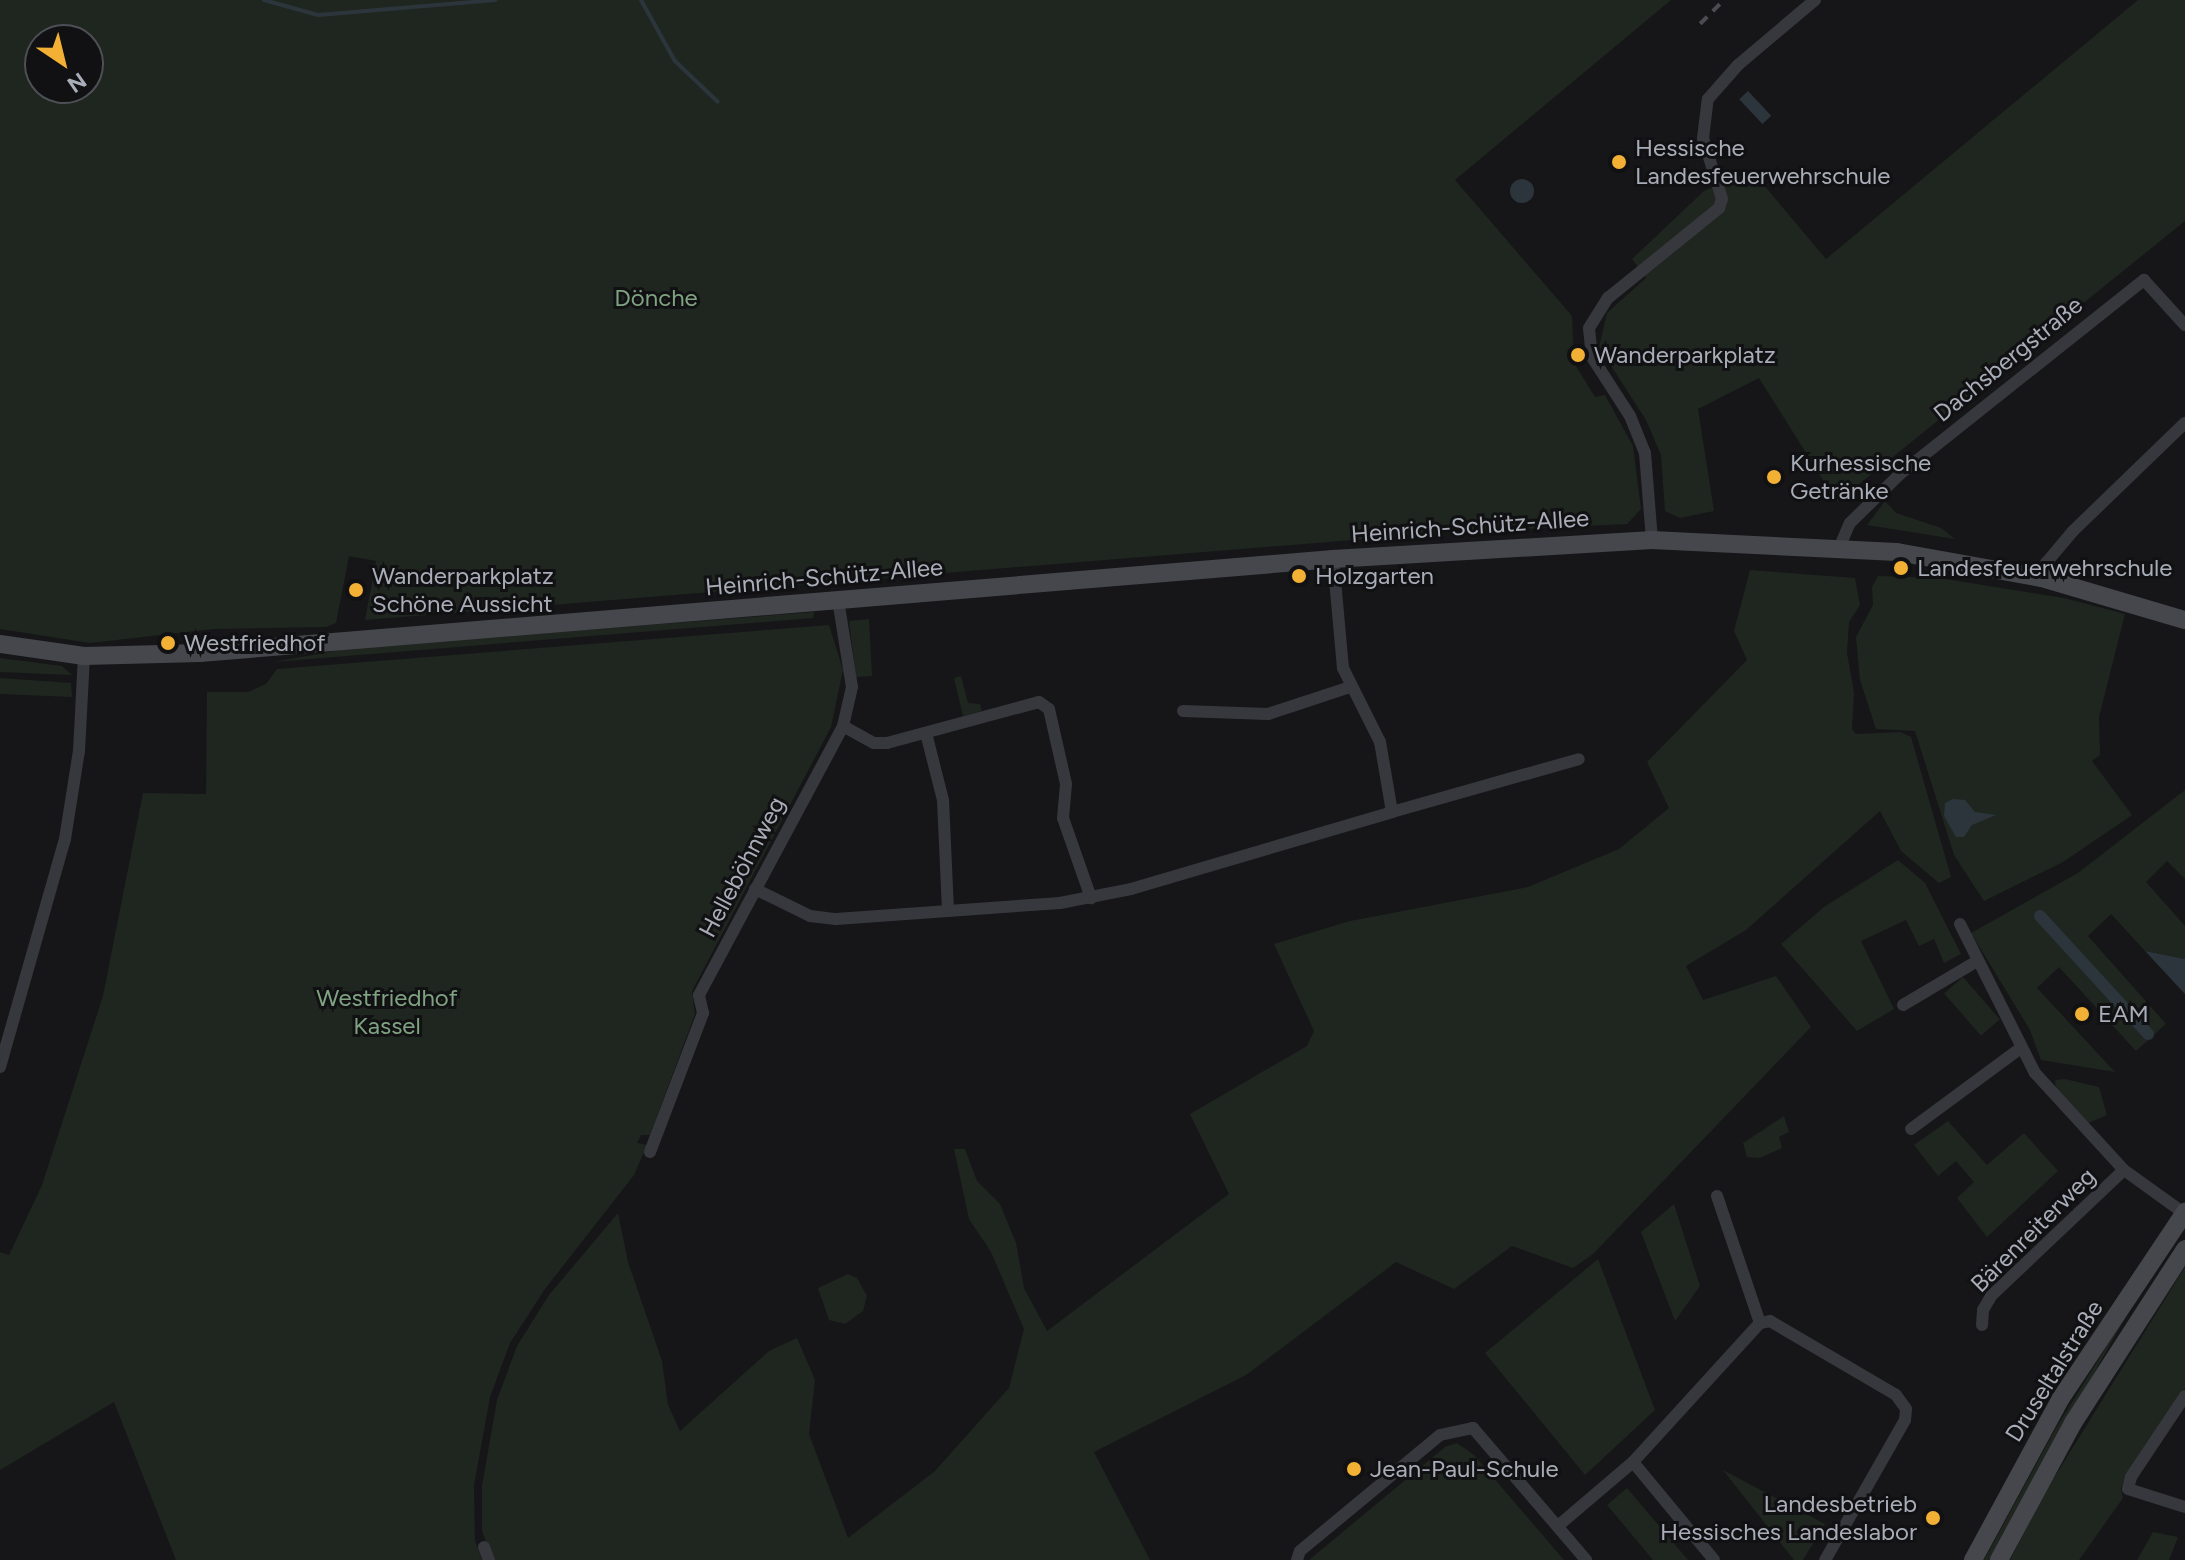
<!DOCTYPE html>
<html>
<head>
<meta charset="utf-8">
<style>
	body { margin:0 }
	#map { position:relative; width:2185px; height:1560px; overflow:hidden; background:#161618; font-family:Figtree,sans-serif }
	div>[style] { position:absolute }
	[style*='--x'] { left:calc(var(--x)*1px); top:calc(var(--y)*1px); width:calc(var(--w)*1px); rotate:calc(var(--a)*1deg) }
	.green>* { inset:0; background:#1e261f; transform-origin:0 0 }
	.water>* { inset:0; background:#2c353c; transform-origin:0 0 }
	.round { border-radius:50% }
	.stream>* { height:4px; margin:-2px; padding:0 2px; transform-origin:2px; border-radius:2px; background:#2c353c }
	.canal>* { height:12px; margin:-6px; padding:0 6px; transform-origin:6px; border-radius:6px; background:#2c353c }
	.street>* { height:12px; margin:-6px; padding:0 6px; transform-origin:6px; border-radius:6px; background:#37383d }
	.secondary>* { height:18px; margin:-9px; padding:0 9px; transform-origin:9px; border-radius:9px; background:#45474d }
	.rail>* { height:4px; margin-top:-2px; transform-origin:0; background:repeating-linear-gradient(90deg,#4a4c52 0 10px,transparent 0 18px) }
	.dots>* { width:22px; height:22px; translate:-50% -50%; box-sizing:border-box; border:4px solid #111113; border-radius:50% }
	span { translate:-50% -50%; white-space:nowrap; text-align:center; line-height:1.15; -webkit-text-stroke:6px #111113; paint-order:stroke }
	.poi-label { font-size:24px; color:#a8adb8 }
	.left { translate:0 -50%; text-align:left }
	.right { translate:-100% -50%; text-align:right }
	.park-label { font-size:24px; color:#7fa381 }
	.street-label { font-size:24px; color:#a8adb8 }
	.north { position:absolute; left:24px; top:24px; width:80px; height:80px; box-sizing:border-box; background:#111113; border:2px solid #4d4f55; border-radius:50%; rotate:145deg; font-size:22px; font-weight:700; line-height:32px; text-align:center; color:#a8adb8 }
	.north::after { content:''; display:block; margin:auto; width:28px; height:36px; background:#f2b134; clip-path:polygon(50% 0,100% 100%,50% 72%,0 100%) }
</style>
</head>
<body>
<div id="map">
	<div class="green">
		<div style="clip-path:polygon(evenodd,0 0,1671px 0,1455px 180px,1572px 316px,1574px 363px,1595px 397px,1605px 395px,1633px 446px,1641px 509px,1627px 524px,1439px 533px,365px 620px,376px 561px,349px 556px,336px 623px,326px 627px,214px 629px,90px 643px,0 629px,0 0,40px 40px,88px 40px,88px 88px,40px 88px,40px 40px)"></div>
		<div style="clip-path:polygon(2138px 0,2185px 0,2185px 221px,1837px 502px,1759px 378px,1698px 409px,1714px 511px,1680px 518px,1665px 511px,1661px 455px,1646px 420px,1599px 347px,1607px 313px,1646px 278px,1632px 259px,1704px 191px,1752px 171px,1826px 259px)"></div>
		<div style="clip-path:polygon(1885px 501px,1896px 513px,1941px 528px,1955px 539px,1867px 525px)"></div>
		<div style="clip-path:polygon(1750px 570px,1855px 578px,1860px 605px,1849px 622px,1847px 653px,1854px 693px,1852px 729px,1856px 734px,1900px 732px,1911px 737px,1951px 877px,1939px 883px,1901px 851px,1880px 811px,1746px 930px,1686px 966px,1703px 1000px,1776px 976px,1811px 1027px,1593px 1254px,1573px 1268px,1512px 1246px,1454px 1289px,1396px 1262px,1246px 1375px,1094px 1452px,1150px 1560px,493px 1560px,482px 1531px,482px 1486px,497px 1400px,517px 1346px,549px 1295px,618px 1213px,628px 1262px,662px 1361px,668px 1405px,680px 1431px,769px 1351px,797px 1338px,815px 1380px,809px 1434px,848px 1538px,935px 1471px,1009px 1388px,1024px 1329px,991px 1252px,969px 1219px,954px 1149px,965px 1149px,977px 1181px,1000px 1204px,1016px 1243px,1024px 1288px,1047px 1331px,1229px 1194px,1190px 1114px,1307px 1046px,1314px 1031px,1274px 944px,1350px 921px,1528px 887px,1619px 849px,1669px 808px,1647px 762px,1747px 660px,1734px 631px)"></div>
		<div style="clip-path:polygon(1878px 576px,1939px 578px,2064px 598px,2125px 614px,2099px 717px,2100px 755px,2092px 761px,2132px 815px,2063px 862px,1984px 901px,1954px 855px,1915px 731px,1876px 729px,1860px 680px,1856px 637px,1873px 605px,1872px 587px)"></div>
		<div style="clip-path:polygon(814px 612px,813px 618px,273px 662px,352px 648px)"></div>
		<div style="clip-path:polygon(869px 619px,872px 676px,856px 677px,849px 621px)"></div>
		<div style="clip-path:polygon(829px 625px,843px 670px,831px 727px,692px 991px,695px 1014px,650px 1135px,641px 1135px,637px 1143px,647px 1145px,634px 1175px,545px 1289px,510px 1343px,490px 1397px,474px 1485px,475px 1541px,482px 1560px,176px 1560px,114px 1402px,0 1470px,0 1252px,9px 1255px,42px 1185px,103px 996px,143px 793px,206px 794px,207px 692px,248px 692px,266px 684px,277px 669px)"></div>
		<div style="clip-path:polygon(0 658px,62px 666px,72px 675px,0 672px)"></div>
		<div style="clip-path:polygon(961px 676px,968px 703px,980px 704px,982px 711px,963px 716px,954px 678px)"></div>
		<div style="clip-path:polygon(0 678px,71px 683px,72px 697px,0 694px)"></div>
		<div style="clip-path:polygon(2185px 790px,2185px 879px,2167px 861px,2146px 882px,2185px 926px,2185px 959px,2145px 951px,2111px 914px,2088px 936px,2166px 1024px,2136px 1051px,2059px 967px,2037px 988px,2115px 1072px,2041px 1060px,2030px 1030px,1971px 933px,2078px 873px)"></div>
		<div style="clip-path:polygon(1898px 860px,1925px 883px,1961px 954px,1944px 963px,1934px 939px,1919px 946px,1906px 920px,1861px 941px,1894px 1009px,1857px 1031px,1781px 944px,1824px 907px)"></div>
		<div style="left:1963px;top:977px;width:56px;height:25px;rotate:49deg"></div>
		<div style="clip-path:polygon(2065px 1079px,2099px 1087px,2107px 1115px,2086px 1124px,2056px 1090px,2055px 1080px)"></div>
		<div style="clip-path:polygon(1784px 1116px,1789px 1132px,1779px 1137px,1782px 1148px,1760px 1158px,1747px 1157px,1743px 1143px)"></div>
		<div style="clip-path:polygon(1948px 1121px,1987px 1165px,2024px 1133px,2058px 1171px,1987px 1237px,1957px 1198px,1974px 1182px,1956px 1161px,1938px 1176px,1914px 1145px)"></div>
		<div style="clip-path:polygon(1674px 1204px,1700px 1286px,1675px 1321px,1641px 1232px)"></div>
		<div style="clip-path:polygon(1598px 1259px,1655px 1410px,1585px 1475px,1485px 1353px)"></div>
		<div style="clip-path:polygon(2185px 1267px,2185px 1388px,2132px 1466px,2121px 1488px,2123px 1498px,2079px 1560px,2010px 1560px,2047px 1489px)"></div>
		<div style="clip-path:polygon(848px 1274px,857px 1278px,867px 1296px,863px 1311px,845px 1324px,829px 1320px,818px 1288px)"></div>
		<div style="clip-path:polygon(2131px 1307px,1990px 1560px,1984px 1560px,2056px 1428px)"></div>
		<div style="clip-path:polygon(1457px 1443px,1474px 1455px,1564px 1560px,1309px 1560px,1445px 1447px)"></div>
		<div style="clip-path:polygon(1723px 1470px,1825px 1524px,1803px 1560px,1794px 1560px)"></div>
		<div style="clip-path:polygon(1627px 1488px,1688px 1560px,1653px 1560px,1607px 1505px)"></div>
		<div style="clip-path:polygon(2153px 1532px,2178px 1537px,2169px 1560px,2137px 1560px)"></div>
	</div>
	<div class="water">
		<div style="left:1748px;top:91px;width:34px;height:12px;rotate:47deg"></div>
		<div class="round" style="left:1510px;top:179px;width:24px;height:24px"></div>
		<div style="clip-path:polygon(1953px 799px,1965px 800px,1975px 812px,1996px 815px,1972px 825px,1964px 837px,1956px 837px,1944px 816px,1945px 803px)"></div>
		<div style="clip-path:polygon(2145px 951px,2185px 959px,2185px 994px)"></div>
	</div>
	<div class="stream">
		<div style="--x:264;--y:0;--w:56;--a:15.5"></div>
		<div style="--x:318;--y:15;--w:178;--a:-4.8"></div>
		<div style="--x:641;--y:0;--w:70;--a:60.9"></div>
		<div style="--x:675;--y:61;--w:59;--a:43.6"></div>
	</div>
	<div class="canal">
		<div style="--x:2040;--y:916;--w:160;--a:47.5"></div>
	</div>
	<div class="street">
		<div style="--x:1652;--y:540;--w:87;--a:-94.6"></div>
		<div style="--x:1645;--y:453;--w:40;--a:-112"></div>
		<div style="--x:1630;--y:416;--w:70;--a:-122.8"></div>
		<div style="--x:1592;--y:357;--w:29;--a:-96"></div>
		<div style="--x:1589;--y:328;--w:36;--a:-58"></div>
		<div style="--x:1608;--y:298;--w:143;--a:-39"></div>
		<div style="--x:1719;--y:208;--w:9;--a:-72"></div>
		<div style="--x:1722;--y:199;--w:64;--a:-107.3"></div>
		<div style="--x:1703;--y:138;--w:39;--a:-83"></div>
		<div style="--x:1708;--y:99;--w:45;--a:-48.6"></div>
		<div style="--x:1738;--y:65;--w:101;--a:-40.2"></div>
		<div style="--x:1840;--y:546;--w:25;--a:-67"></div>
		<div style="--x:1850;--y:523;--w:70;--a:-44.4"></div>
		<div style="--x:1900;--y:474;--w:312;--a:-38.5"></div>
		<div style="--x:2144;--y:280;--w:61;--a:47.7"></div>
		<div style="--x:2042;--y:578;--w:16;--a:-75"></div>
		<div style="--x:2046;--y:563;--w:42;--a:-49.8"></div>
		<div style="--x:2073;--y:531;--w:156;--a:-44"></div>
		<div style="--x:1183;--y:711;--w:85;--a:2"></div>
		<div style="--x:1268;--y:714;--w:86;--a:-18.2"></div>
		<div style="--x:843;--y:726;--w:35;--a:29"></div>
		<div style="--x:874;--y:743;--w:13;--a:0"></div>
		<div style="--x:887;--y:743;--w:157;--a:-15.1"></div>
		<div style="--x:1039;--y:702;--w:12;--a:35"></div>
		<div style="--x:1049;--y:709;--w:77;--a:77.2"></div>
		<div style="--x:1066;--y:784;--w:34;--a:95"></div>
		<div style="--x:1063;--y:818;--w:85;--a:70.7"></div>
		<div style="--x:926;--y:733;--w:69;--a:75.8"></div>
		<div style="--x:943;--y:800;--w:111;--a:87.4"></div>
		<div style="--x:1392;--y:812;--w:194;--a:-15.8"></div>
		<div style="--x:755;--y:889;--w:61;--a:26.1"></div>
		<div style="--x:810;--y:916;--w:26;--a:7"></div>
		<div style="--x:836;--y:919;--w:225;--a:-4.1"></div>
		<div style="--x:1060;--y:903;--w:72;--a:-11.2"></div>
		<div style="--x:1131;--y:889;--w:272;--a:-16.4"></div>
		<div style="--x:1392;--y:812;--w:71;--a:-99.7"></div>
		<div style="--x:1380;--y:742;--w:83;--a:-116.6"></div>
		<div style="--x:1343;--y:668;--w:109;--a:-95.2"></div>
		<div style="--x:1960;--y:924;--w:167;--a:63.3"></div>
		<div style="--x:2035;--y:1073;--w:132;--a:47.5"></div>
		<div style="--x:2124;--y:1170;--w:75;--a:35.8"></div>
		<div style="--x:1903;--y:1005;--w:86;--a:-30.7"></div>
		<div style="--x:0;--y:1067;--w:237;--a:-74.1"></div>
		<div style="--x:65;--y:839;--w:89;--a:-81"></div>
		<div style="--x:79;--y:751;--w:95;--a:-87"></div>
		<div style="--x:1911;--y:1129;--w:137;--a:-36.4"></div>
		<div style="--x:650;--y:1152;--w:149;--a:-69.1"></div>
		<div style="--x:703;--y:1013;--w:18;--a:-103"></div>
		<div style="--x:699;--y:995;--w:305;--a:-61.8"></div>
		<div style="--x:843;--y:726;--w:40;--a:-77"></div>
		<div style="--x:852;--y:687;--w:88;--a:-99.1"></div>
		<div style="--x:1717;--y:1196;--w:134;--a:71.3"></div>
		<div style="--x:1982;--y:1325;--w:15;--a:-86"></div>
		<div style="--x:1983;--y:1310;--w:16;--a:-60"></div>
		<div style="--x:1991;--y:1296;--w:183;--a:-43.5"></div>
		<div style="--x:2185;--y:1396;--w:97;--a:123.7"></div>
		<div style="--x:2131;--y:1477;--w:12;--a:104"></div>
		<div style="--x:2128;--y:1489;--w:60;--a:17.5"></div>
		<div style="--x:1633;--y:1462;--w:127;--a:50.4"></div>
		<div style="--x:1559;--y:1525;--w:97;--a:-40.4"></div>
		<div style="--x:1633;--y:1462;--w:188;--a:-47.6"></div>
		<div style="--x:1760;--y:1323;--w:10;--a:-11"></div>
		<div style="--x:1770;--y:1321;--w:146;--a:30.4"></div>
		<div style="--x:1896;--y:1395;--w:17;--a:54"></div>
		<div style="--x:1906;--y:1409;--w:11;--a:95"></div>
		<div style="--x:1905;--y:1420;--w:161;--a:119.7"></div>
		<div style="--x:484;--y:1547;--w:14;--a:69"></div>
		<div style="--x:1297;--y:1560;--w:9;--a:-72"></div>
		<div style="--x:1300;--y:1551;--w:182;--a:-39.6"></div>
		<div style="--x:1440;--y:1435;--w:34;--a:-12"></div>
		<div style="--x:1473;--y:1428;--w:174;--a:49.4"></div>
	</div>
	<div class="secondary">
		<div style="--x:0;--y:644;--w:85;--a:8.1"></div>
		<div style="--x:84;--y:656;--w:116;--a:-1.5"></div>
		<div style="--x:200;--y:653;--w:1137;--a:-4.74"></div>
		<div style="--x:1333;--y:559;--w:320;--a:-3.4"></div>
		<div style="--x:1652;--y:540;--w:245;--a:2.8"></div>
		<div style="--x:1897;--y:552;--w:147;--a:10.2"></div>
		<div style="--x:2042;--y:578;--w:149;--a:16.4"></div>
		<div style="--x:1973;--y:1560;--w:184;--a:-61.5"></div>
		<div style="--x:2061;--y:1398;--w:224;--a:-56.3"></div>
		<div style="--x:1999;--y:1560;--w:156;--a:-61.6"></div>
		<div style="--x:2073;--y:1423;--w:207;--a:-57.2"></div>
	</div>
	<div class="rail">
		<div style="--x:1700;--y:24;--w:34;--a:-45"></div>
	</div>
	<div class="dots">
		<div style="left:1619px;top:162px;background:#f2b134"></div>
		<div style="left:1578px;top:355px;background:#f2b134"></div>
		<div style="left:1774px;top:477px;background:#f2b134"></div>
		<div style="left:1901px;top:568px;background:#f2b134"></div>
		<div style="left:1299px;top:576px;background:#f2b134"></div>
		<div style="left:356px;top:590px;background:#f2b134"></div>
		<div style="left:168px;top:643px;background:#f2b134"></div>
		<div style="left:2082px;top:1014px;background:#f2b134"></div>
		<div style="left:1354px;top:1469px;background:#f2b134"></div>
		<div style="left:1933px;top:1518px;background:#f2b134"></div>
	</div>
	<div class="poi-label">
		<span class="left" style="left:1635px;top:162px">Hessische<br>Landesfeuerwehrschule</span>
		<span class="left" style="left:1594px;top:355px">Wanderparkplatz</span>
		<span class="left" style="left:1790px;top:477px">Kurhessische<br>Getränke</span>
		<span class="left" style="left:1917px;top:568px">Landesfeuerwehrschule</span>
		<span class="left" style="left:372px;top:590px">Wanderparkplatz<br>Schöne Aussicht</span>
		<span class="left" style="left:1315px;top:576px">Holzgarten</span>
		<span class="left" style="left:184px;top:643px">Westfriedhof</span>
		<span class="left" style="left:2098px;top:1014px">EAM</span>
		<span class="left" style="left:1370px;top:1469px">Jean-Paul-Schule</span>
		<span class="right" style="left:1917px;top:1518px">Landesbetrieb<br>Hessisches Landeslabor</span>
	</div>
	<div class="park-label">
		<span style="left:656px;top:298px">Dönche</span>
		<span style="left:387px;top:1012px">Westfriedhof<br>Kassel</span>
	</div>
	<div class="street-label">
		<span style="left:2008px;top:359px;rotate:-39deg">Dachsbergstraße</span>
		<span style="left:1470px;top:526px;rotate:-4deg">Heinrich-Schütz-Allee</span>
		<span style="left:824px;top:577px;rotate:-5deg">Heinrich-Schütz-Allee</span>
		<span style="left:742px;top:867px;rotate:-62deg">Helleböhnweg</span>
		<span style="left:2033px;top:1230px;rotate:-45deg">Bärenreiterweg</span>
		<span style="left:2054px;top:1371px;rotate:-58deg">Druseltalstraße</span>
	</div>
	<div class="north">N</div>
</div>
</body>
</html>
